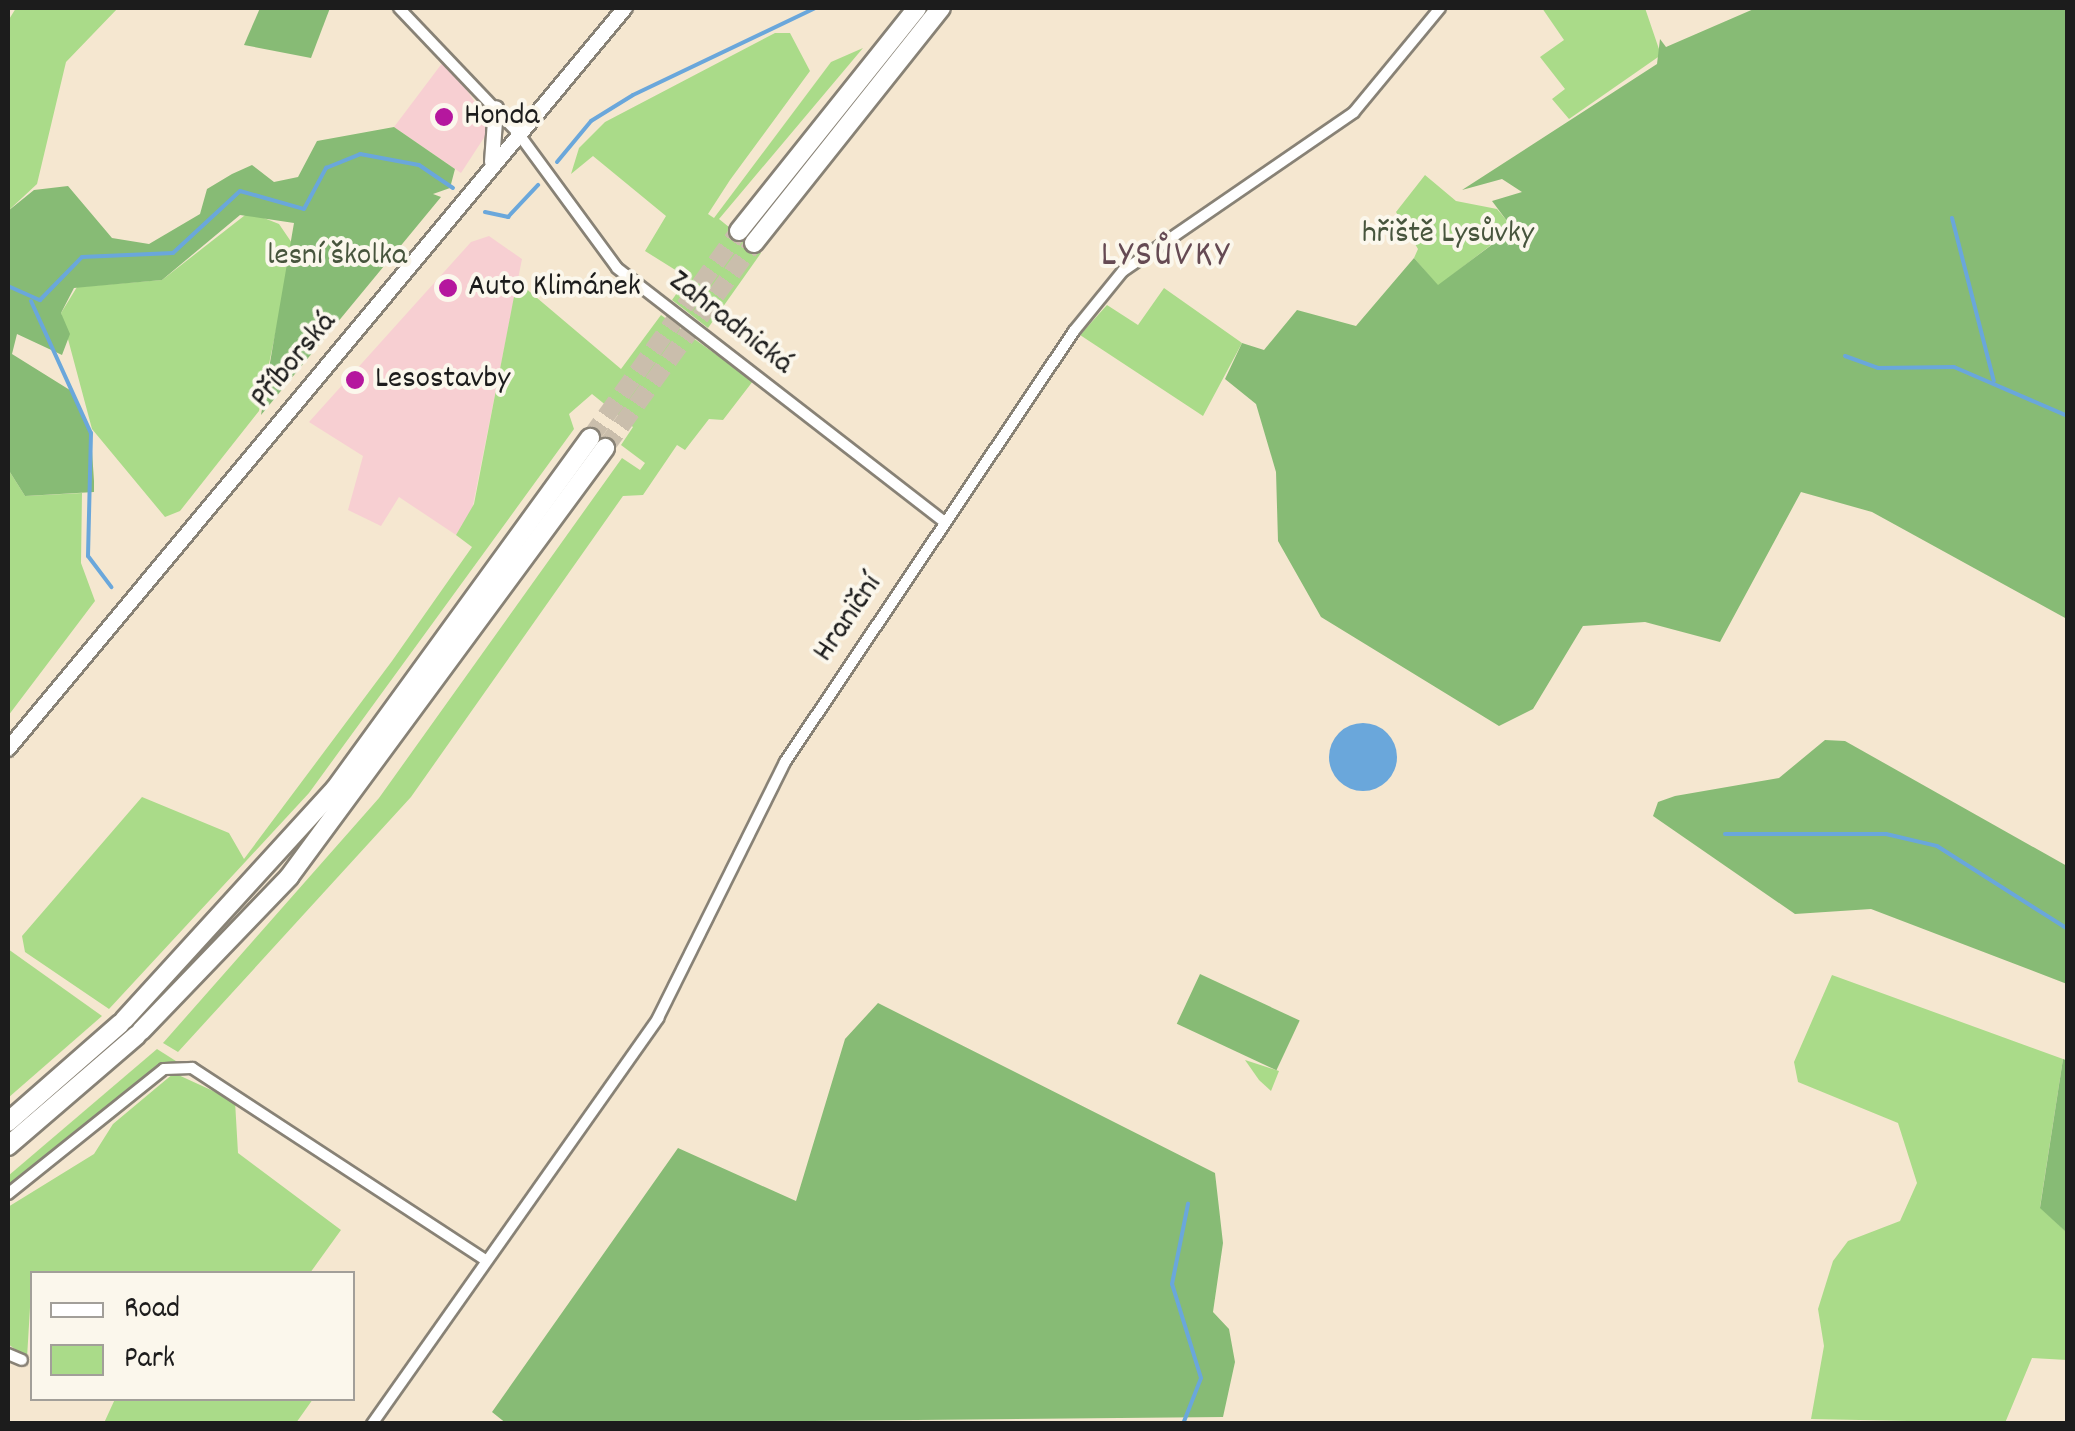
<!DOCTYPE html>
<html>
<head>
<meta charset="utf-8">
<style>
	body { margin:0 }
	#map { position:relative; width:2075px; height:1431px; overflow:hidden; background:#f5e7d0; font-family:Dekko,sans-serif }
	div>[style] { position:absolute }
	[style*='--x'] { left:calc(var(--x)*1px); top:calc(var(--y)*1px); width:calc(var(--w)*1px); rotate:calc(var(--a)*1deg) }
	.built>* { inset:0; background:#f7cfd2 }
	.green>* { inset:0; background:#aadb89 }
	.forest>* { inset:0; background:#87bb75; transform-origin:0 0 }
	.water>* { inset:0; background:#6aa7db }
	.round { border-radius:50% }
	.stream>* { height:4px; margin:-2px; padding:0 2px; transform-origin:2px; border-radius:2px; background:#6aa7db }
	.motorway-tunnel>* { height:18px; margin-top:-9px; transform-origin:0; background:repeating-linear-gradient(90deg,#cabeac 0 18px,transparent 0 27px) }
	.roads { filter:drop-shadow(2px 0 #888276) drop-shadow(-2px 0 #888276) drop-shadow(0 2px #888276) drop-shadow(0 -2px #888276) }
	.minor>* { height:10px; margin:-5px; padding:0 5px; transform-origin:5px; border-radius:5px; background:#fff }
	.secondary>* { height:14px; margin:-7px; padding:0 7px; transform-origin:7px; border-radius:7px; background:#fff }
	.motorway>* { height:18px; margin:-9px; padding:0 9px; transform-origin:9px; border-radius:9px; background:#fff }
	.dots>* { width:28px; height:28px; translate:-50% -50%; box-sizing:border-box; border:5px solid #fbf7ec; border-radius:50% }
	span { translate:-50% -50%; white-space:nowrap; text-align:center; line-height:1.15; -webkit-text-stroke:8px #fbf7ec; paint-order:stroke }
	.poi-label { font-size:32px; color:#1c1c1c }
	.left { translate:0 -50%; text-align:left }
	.park-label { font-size:32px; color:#47553d }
	.street-label { font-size:32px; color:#1c1c1c }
	.quarter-label { font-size:38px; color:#654a53; letter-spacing:2.5px }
	.frame { position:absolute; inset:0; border:10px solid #1c1c1c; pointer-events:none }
	.legend { position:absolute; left:30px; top:1271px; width:325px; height:130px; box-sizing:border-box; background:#fbf7ec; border:2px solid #a29f99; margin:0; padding:12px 18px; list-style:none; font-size:30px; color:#1c1c1c }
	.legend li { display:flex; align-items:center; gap:20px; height:50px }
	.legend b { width:50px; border:2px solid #a29f99 }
</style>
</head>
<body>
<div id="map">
	<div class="built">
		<div style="clip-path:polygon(446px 58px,491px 127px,461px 173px,394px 127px)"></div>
		<div style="clip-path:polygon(489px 236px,522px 259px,472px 510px,456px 535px,399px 497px,381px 526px,348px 510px,363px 456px,309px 422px,471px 242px)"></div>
	</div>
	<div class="green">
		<div style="clip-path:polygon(16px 8px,118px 8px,66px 62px,37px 184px,8px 211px,8px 21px)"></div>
		<div style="clip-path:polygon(1542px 8px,1645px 8px,1661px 55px,1569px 119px,1552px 99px,1565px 89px,1540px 57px,1564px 40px)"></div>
		<div style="clip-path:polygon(775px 33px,790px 33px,810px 71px,730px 180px,708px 214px,714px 218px,831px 62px,863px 48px,719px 219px,761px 253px,708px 328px,672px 300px,684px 283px,677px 271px,645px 251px,666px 216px,593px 156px,571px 174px,579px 148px,605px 122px)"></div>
		<div style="clip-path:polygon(1425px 175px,1456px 201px,1497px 209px,1513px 228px,1438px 286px,1414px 258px,1418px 249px,1396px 212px)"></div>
		<div style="clip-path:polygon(249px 212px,279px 224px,294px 246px,259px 411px,180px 511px,165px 517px,92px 429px,61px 313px,77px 287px,162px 280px)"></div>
		<div style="clip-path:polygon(517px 281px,621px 369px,661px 315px,753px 381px,723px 420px,709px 419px,685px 450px,677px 445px,643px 495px,623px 496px,411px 797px,178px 1052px,163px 1043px,379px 798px,622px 458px,640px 470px,645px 463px,621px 445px,633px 427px,592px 394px,569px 414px,574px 429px,309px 793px,109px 1009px,25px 952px,22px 936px,142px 797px,229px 833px,244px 859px,392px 661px,472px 547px,456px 535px,474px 504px)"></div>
		<div style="clip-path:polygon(1164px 288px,1242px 343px,1203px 416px,1080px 335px,1107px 305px,1138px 325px)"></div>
		<div style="clip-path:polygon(8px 469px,25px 496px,82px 493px,81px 563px,95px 601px,8px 716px)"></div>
		<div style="clip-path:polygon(8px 949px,102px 1016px,8px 1098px)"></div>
		<div style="clip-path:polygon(1832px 975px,2063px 1059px,2040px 1207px,2067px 1233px,2067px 1360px,2032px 1358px,2005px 1423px,1811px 1419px,1824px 1346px,1818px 1309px,1833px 1261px,1848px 1241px,1900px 1221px,1917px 1183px,1898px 1123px,1798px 1082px,1794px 1062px)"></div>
		<div style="clip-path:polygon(157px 1049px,179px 1063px,8px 1190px,8px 1176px)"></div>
		<div style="clip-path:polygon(1245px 1060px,1279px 1071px,1271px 1091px,1259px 1080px)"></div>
		<div style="clip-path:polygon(174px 1073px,235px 1101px,238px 1153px,341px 1230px,310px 1273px,32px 1274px,27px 1358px,8px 1344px,8px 1207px,94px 1154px,113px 1124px)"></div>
		<div style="clip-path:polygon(115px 1399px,115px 1398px,313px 1399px,296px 1423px,104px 1423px)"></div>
	</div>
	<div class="forest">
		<div style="clip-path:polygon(260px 8px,330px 8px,311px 58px,244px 45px)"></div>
		<div style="clip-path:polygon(1756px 8px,2067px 8px,2067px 619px,1872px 512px,1801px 492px,1720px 642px,1645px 622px,1583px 626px,1533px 709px,1499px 726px,1321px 617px,1278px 541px,1276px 472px,1256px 404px,1225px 379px,1242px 343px,1264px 350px,1297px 310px,1356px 326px,1414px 258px,1438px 285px,1513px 229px,1492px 201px,1522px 192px,1502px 179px,1462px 190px,1657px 64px,1660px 39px,1666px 47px)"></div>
		<div style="clip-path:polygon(394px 127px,455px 169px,450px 188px,433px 194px,441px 197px,261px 415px,294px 223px,240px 215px,162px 280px,74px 288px,61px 313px,70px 334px,62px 355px,17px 334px,12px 354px,73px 392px,91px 436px,94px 481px,94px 492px,25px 496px,8px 469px,8px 211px,34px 190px,68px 186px,112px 238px,149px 244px,200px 214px,207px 189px,232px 174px,252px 165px,274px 182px,298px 177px,317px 141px)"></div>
		<div style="clip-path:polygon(1825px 740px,1845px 741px,2067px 866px,2067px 984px,1871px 909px,1795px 914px,1653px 816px,1658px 802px,1675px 796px,1779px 778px)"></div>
		<div style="left:1200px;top:974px;width:110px;height:55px;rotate:25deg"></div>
		<div style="clip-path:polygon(878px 1003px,1215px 1173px,1223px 1243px,1213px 1312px,1229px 1329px,1235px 1362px,1223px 1417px,507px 1424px,492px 1412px,678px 1148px,796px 1201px,845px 1039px)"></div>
		<div style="clip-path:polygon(2063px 1059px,2068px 1061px,2067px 1233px,2040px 1208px)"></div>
	</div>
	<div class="water">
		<div class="round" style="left:1329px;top:723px;width:68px;height:68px"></div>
	</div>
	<div class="stream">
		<div style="--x:557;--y:162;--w:53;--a:-50.3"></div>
		<div style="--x:591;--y:121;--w:49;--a:-31.8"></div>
		<div style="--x:633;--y:95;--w:202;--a:-25.5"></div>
		<div style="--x:485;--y:212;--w:24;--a:12"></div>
		<div style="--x:508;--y:217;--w:44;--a:-46.8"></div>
		<div style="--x:1952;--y:218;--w:168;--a:75.6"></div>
		<div style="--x:8;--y:286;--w:35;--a:24"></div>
		<div style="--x:40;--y:300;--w:60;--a:-45.7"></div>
		<div style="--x:82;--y:257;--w:91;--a:-2.5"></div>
		<div style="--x:173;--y:253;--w:91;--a:-42.8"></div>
		<div style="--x:240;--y:191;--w:66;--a:15.7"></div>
		<div style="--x:304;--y:209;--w:47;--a:-61.8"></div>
		<div style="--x:326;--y:168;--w:37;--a:-22"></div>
		<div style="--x:360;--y:154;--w:60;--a:10.6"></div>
		<div style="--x:419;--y:165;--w:41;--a:34.1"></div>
		<div style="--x:31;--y:301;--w:145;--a:65.6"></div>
		<div style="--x:91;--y:433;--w:123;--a:91.4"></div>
		<div style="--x:88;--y:556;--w:39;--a:53"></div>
		<div style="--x:1845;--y:356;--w:35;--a:20"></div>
		<div style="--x:1878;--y:368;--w:76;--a:-0.8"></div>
		<div style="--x:1954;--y:367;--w:124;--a:23.3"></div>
		<div style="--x:1725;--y:834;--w:161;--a:0"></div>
		<div style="--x:1886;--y:834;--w:52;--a:13.2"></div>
		<div style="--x:1937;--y:846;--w:155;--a:32.4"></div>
		<div style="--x:1183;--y:1424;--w:49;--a:-68.6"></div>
		<div style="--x:1201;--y:1378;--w:98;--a:-107.1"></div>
		<div style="--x:1172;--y:1284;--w:82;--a:-78.7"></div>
	</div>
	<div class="motorway-tunnel">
		<div style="--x:590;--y:438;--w:255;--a:-54.3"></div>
		<div style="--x:605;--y:448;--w:253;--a:-54"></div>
	</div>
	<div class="roads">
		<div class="minor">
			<div style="--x:399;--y:8;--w:173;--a:46.4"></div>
			<div style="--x:518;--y:133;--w:167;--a:53.7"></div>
			<div style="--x:617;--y:268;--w:414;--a:37.8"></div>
			<div style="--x:8;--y:1194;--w:200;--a:-38.7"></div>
			<div style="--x:164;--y:1069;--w:28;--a:-2"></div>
			<div style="--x:192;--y:1068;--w:350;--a:33.2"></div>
			<div style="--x:8;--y:1354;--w:15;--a:23"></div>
			<div style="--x:372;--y:1424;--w:497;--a:-54.8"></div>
			<div style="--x:658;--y:1018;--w:286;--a:-63.6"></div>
			<div style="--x:785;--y:762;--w:519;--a:-56.16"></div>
			<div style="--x:1074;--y:331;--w:77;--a:-50.8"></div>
			<div style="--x:1123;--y:271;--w:280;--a:-34.5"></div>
			<div style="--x:1354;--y:112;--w:135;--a:-50.4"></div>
		</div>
		<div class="secondary">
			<div style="--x:492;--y:162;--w:54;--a:-85.8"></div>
			<div style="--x:8;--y:749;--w:964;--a:-50.22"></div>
		</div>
		<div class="motorway">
			<div style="--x:739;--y:231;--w:285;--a:-51.4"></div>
			<div style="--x:754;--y:243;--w:300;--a:-51.5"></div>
			<div style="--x:124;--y:1020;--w:313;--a:-47.6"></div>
			<div style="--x:335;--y:789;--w:434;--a:-54"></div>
			<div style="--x:141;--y:1031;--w:214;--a:-46.1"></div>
			<div style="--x:289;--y:877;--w:533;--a:-53.62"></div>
			<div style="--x:8;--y:1122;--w:149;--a:-41.2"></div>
			<div style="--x:8;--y:1146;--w:170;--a:-40.7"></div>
		</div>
	</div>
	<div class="dots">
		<div style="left:444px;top:117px;background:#b5179e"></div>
		<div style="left:448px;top:288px;background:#b5179e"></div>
		<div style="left:355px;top:380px;background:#b5179e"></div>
	</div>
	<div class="poi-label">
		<span class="left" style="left:464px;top:117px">Honda</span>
		<span class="left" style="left:468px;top:288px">Auto Klimánek</span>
		<span class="left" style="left:375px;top:380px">Lesostavby</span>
	</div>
	<div class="park-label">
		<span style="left:1448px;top:235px">hřiště Lysůvky</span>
		<span style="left:337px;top:257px">lesní školka</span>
	</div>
	<div class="street-label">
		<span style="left:730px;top:324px;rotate:38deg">Zahradnická</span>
		<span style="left:295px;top:361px;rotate:-50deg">Příborská</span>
		<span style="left:849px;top:619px;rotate:-56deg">Hraniční</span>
	</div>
	<div class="quarter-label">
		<span style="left:1166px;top:257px">LYSŮVKY</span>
	</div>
	<div class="frame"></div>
	<ul class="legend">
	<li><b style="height:12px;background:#fff"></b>Road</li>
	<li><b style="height:28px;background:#aadb89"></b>Park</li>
	</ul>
</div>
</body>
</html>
